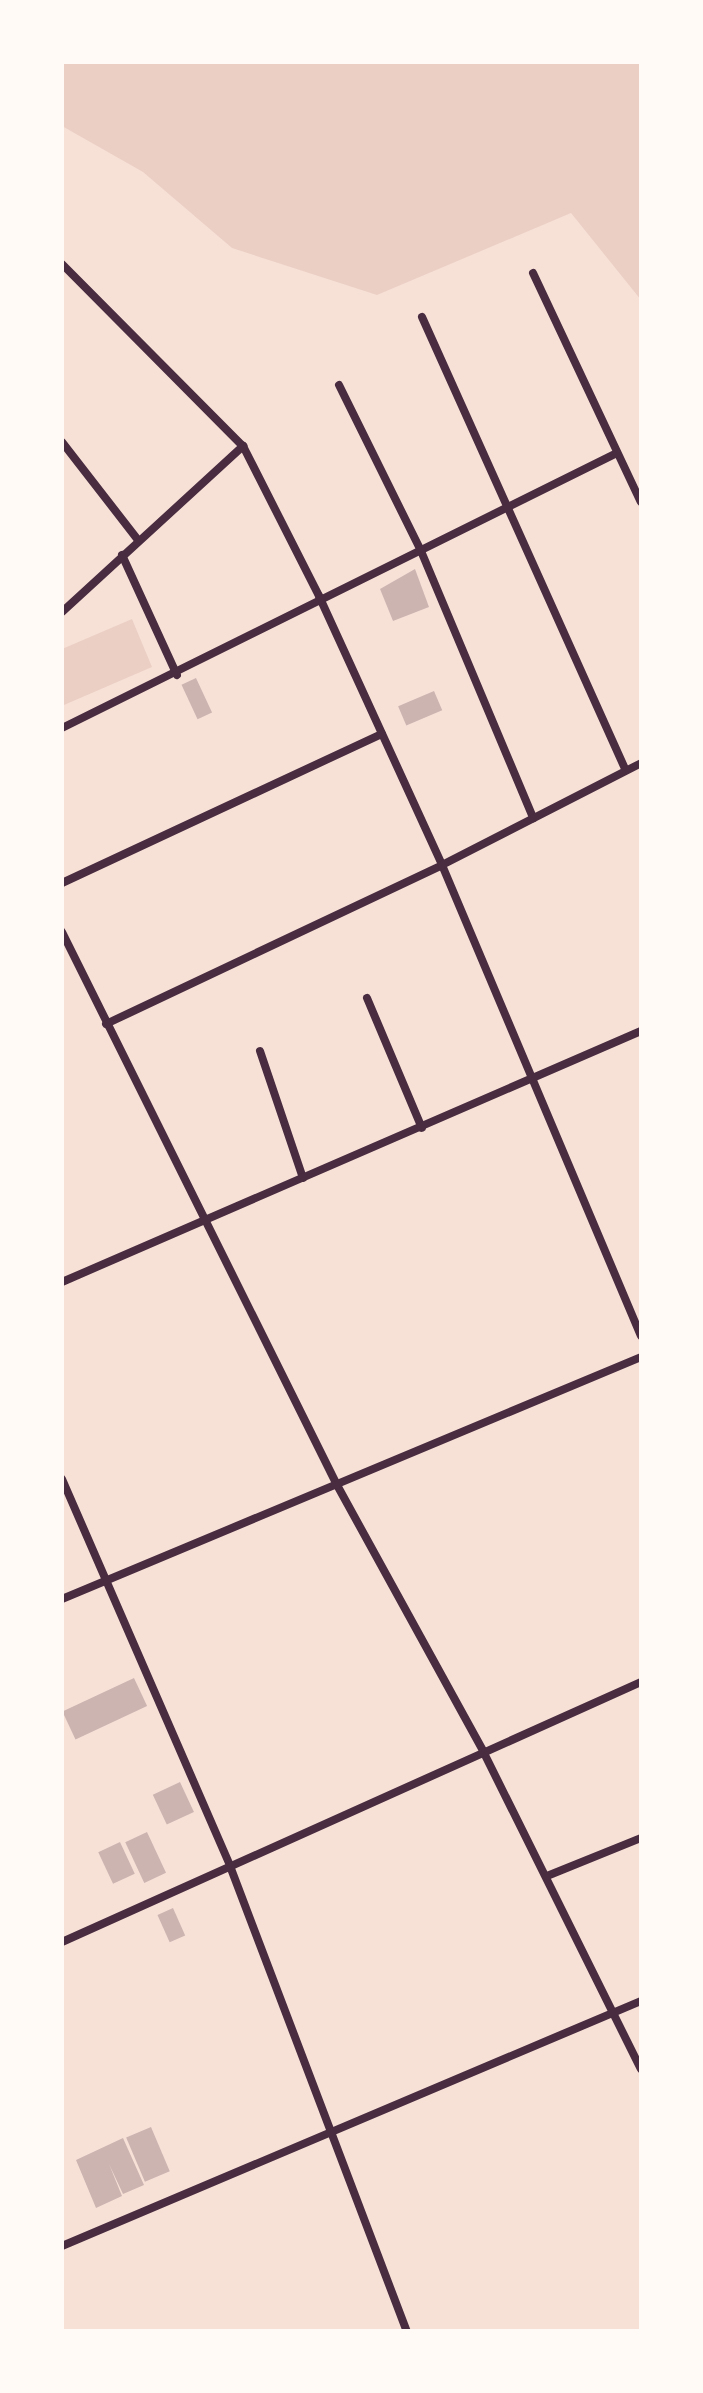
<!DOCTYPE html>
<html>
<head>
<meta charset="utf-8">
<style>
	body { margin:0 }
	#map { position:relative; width:703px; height:2393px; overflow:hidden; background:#f7e1d7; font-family:Roboto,sans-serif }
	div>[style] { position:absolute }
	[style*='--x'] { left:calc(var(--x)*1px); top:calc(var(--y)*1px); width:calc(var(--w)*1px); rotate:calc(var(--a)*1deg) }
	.green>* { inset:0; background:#ebcfc5 }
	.building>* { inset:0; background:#ccb4b1; transform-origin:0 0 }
	.minor>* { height:8px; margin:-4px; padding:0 4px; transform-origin:4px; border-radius:4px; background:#4a2c40 }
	span { translate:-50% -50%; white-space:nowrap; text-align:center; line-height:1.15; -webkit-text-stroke:7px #fffaf5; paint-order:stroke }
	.frame { position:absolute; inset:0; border:64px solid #fffaf5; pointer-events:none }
</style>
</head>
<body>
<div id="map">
	<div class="green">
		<div style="clip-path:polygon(62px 62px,641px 62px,641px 300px,571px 213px,377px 295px,232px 248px,143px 172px,62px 126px)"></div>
		<div style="clip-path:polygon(132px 619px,152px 667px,64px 705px,62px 649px)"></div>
	</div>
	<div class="building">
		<div style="clip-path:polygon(415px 569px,429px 607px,393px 621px,380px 589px)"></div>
		<div style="left:196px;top:678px;width:38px;height:16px;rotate:65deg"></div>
		<div style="left:434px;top:691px;width:21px;height:39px;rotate:67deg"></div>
		<div style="left:134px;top:1678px;width:31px;height:79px;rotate:65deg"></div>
		<div style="left:180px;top:1782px;width:33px;height:30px;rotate:65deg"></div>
		<div style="left:147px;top:1832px;width:45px;height:24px;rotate:65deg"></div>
		<div style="left:120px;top:1842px;width:35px;height:24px;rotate:65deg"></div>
		<div style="left:173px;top:1908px;width:30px;height:17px;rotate:66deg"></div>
		<div style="left:151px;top:2127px;width:48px;height:27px;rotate:67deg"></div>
		<div style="clip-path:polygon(123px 2138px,144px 2185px,123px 2194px,109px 2164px,122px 2196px,96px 2208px,76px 2160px)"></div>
	</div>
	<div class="minor">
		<div style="--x:62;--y:264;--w:257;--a:45.2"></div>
		<div style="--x:243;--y:446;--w:168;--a:63.1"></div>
		<div style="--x:319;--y:596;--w:296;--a:65.4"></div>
		<div style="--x:442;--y:865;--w:511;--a:67.1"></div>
		<div style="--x:533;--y:273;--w:253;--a:64.8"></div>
		<div style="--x:422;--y:317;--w:497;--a:65.8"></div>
		<div style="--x:339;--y:385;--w:185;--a:63.7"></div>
		<div style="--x:421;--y:551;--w:290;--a:67.2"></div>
		<div style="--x:62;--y:442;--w:124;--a:52.2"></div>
		<div style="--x:122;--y:555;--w:132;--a:65.4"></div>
		<div style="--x:62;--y:612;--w:246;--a:-42.5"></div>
		<div style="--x:62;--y:728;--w:619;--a:-26.36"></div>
		<div style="--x:62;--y:883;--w:353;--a:-25"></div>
		<div style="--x:62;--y:932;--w:618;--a:63.56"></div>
		<div style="--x:337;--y:1485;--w:303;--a:61.2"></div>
		<div style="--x:483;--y:1751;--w:355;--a:63.6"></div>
		<div style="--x:367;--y:998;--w:141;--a:67.1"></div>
		<div style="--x:106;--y:1024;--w:372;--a:-25.3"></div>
		<div style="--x:442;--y:865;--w:224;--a:-27.1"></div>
		<div style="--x:260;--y:1051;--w:134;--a:71.3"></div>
		<div style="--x:62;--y:1282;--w:631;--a:-23.44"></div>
		<div style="--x:62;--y:1479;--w:422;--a:66.5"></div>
		<div style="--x:230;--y:1866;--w:498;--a:69.2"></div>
		<div style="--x:62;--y:1599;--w:628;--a:-22.68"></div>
		<div style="--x:547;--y:1876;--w:101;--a:-22"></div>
		<div style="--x:62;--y:1942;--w:635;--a:-24.18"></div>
		<div style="--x:62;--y:2246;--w:629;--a:-22.94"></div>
	</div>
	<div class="frame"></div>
</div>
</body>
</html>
